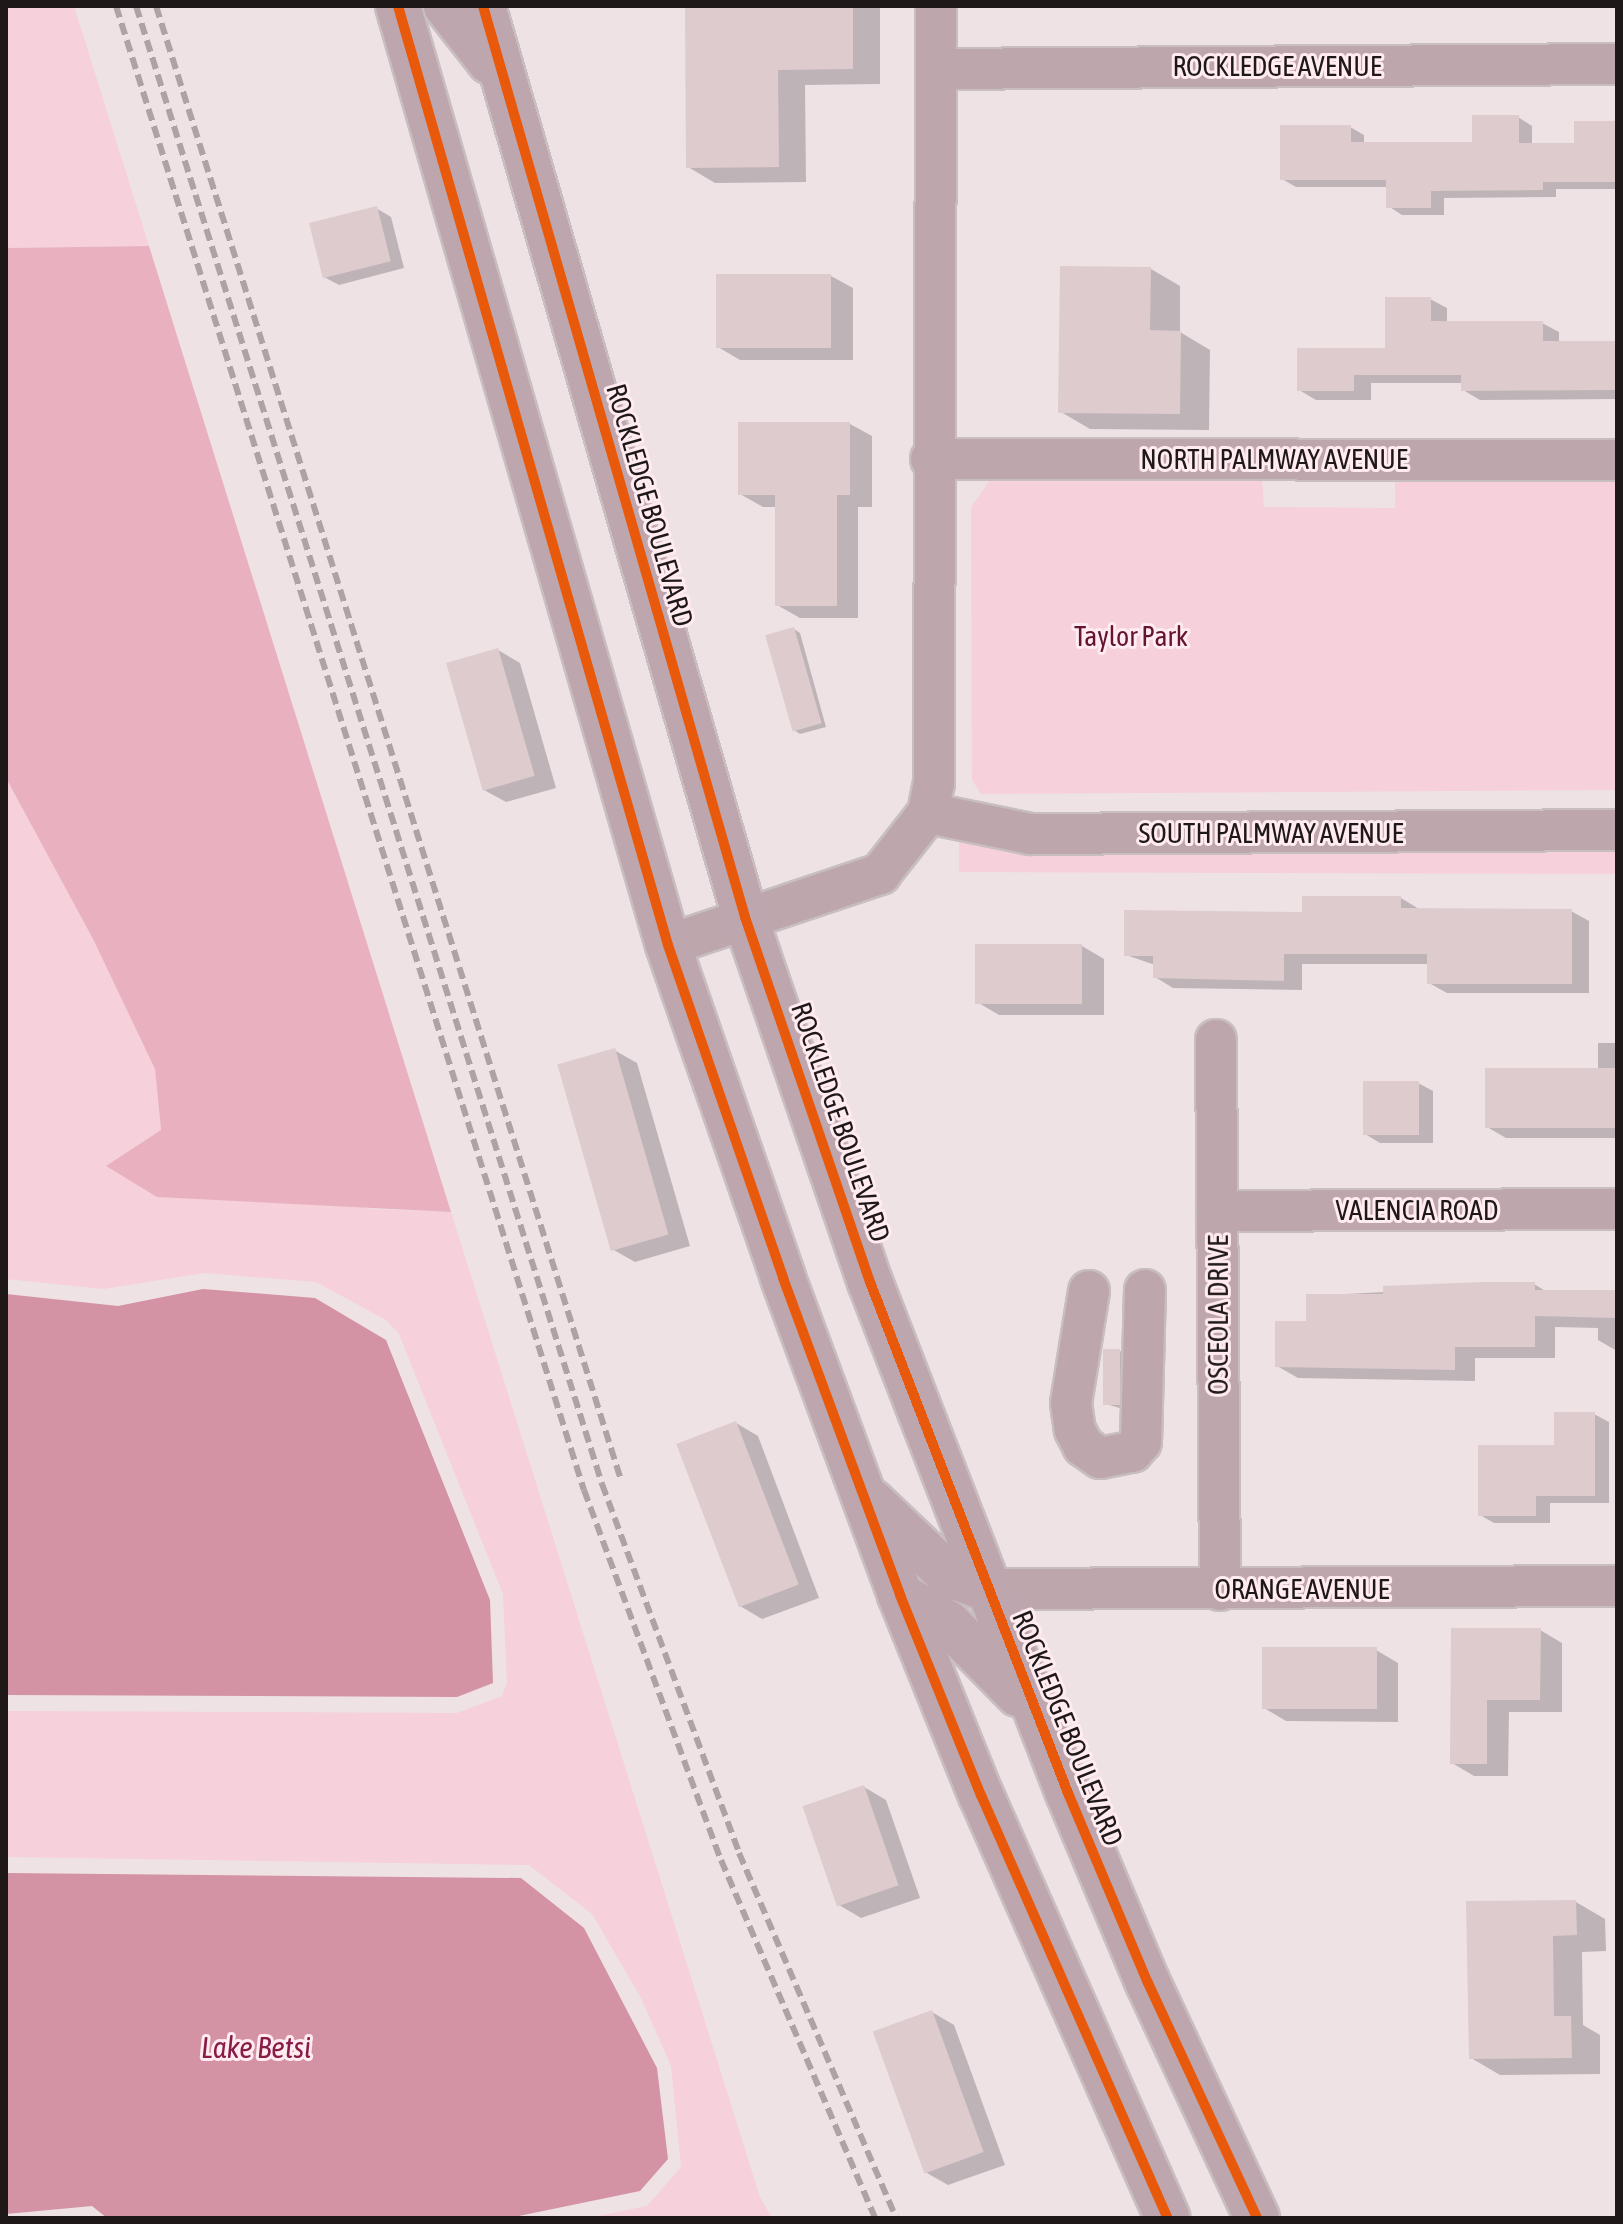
<!DOCTYPE html>
<html>
<head>
<meta charset="utf-8">
<style>
	body { margin:0 }
	#map { position:relative; width:1623px; height:2224px; overflow:hidden; background:#eee2e5; font-family:"Asap Condensed",sans-serif }
	div>[style] { position:absolute }
	[style*='--x'] { left:calc(var(--x)*1px); top:calc(var(--y)*1px); width:calc(var(--w)*1px); rotate:calc(var(--a)*1deg) }
	.green>* { inset:0; background:#f6d0da }
	.forest>* { inset:0; background:#e9b1c0 }
	.water>* { inset:0; background:#d492a5 }
	.shadow>* { inset:0; background:#0003 }
	.building>* { inset:0; background:#ddcbce; transform-origin:0 0 }
	.roads { filter:drop-shadow(2px 0 #c8bec1) drop-shadow(-2px 0 #c8bec1) drop-shadow(0 2px #c8bec1) drop-shadow(0 -2px #c8bec1) }
	.minor>* { height:40px; margin:-20px; padding:0 20px; transform-origin:20px; border-radius:20px; background:#bda7ad }
	.major>* { height:44px; margin:-22px; padding:0 22px; transform-origin:22px; border-radius:22px; background:#bea6ae }
	.rail>* { height:6px; margin-top:-3px; transform-origin:0; background:repeating-linear-gradient(90deg,#afa1a4 0 12px,transparent 0 18px) }
	.cycleway>* { height:10px; margin:-5px; padding:0 5px; transform-origin:5px; border-radius:5px; background:#e8590c }
	span { translate:-50% -50%; white-space:nowrap; text-align:center; line-height:1.15; -webkit-text-stroke:6px #ffebf0; paint-order:stroke }
	.street-label { font-size:28px; color:#1f1819 }
	.park-label { font-size:28px; color:#641333 }
	.water-label { font-size:30px; color:#881c46; font-style:italic }
	.frame { position:absolute; inset:0; border:8px solid #1f1819; pointer-events:none }
</style>
</head>
<body>
<div id="map">
	<div class="green">
		<div style="clip-path:polygon(6px 6px,74px 6px,149px 246px,6px 248px)"></div>
		<div style="clip-path:polygon(1617px 475px,1617px 790px,981px 794px,972px 780px,971px 507px,991px 479px,1262px 478px,1264px 507px,1395px 508px,1395px 477px)"></div>
		<div style="clip-path:polygon(6px 778px,93px 939px,155px 1068px,161px 1130px,107px 1166px,374px 1209px,451px 1212px,760px 2197px,772px 2218px,588px 2218px,647px 2206px,681px 2167px,671px 2066px,641px 1998px,592px 1914px,529px 1865px,6px 1857px,6px 1711px,457px 1713px,502px 1696px,507px 1683px,503px 1594px,399px 1334px,386px 1320px,316px 1282px,205px 1273px,103px 1289px,6px 1279px)"></div>
		<div style="clip-path:polygon(959px 839px,1030px 852px,1617px 849px,1617px 874px,959px 872px)"></div>
	</div>
	<div class="forest">
		<div style="clip-path:polygon(149px 246px,451px 1212px,157px 1197px,106px 1166px,161px 1130px,155px 1069px,93px 939px,6px 778px,6px 248px)"></div>
	</div>
	<div class="water">
		<div style="clip-path:polygon(203px 1289px,315px 1298px,386px 1340px,490px 1600px,493px 1683px,457px 1697px,6px 1695px,6px 1294px,118px 1306px)"></div>
		<div style="clip-path:polygon(6px 1873px,521px 1878px,584px 1928px,657px 2068px,668px 2159px,640px 2191px,509px 2218px,107px 2218px,92px 2206px,6px 2214px)"></div>
	</div>
	<div class="shadow">
		<div style="clip-path:polygon(687px 6px,880px 6px,880px 84px,805px 85px,806px 182px,715px 183px,688px 167px)"></div>
		<div style="clip-path:polygon(1518px 117px,1532px 126px,1532px 145px,1576px 145px,1617px 124px,1617px 189px,1556px 189px,1556px 197px,1444px 198px,1444px 215px,1402px 215px,1388px 206px,1388px 187px,1296px 187px,1282px 179px,1350px 127px,1364px 135px,1364px 144px,1474px 144px)"></div>
		<div style="clip-path:polygon(376px 208px,391px 217px,404px 268px,339px 285px,324px 277px)"></div>
		<div style="clip-path:polygon(1151px 269px,1180px 286px,1180px 332px,1210px 350px,1209px 430px,1090px 429px,1061px 412px)"></div>
		<div style="clip-path:polygon(831px 276px,853px 288px,853px 360px,740px 360px,718px 347px)"></div>
		<div style="clip-path:polygon(1430px 299px,1447px 308px,1447px 323px,1542px 323px,1559px 332px,1559px 343px,1617px 343px,1617px 399px,1480px 400px,1463px 390px,1463px 383px,1371px 383px,1371px 400px,1316px 400px,1299px 390px,1387px 350px)"></div>
		<div style="clip-path:polygon(850px 424px,872px 436px,872px 507px,858px 507px,858px 618px,800px 618px,777px 605px,777px 507px,763px 507px,740px 494px)"></div>
		<div style="clip-path:polygon(794px 629px,800px 633px,826px 727px,800px 734px,794px 730px)"></div>
		<div style="clip-path:polygon(498px 650px,520px 663px,556px 788px,506px 802px,484px 790px)"></div>
		<div style="clip-path:polygon(1401px 898px,1419px 909px,1571px 911px,1589px 921px,1589px 993px,1447px 993px,1429px 983px,1429px 964px,1302px 964px,1302px 990px,1173px 988px,1155px 977px,1155px 965px,1126px 955px)"></div>
		<div style="clip-path:polygon(1082px 946px,1104px 959px,1104px 1015px,999px 1015px,977px 1002px)"></div>
		<div style="clip-path:polygon(1598px 1043px,1617px 1043px,1617px 1138px,1506px 1138px,1487px 1127px,1598px 1070px)"></div>
		<div style="clip-path:polygon(614px 1050px,637px 1063px,690px 1246px,635px 1262px,612px 1249px)"></div>
		<div style="clip-path:polygon(1418px 1083px,1433px 1091px,1433px 1143px,1380px 1143px,1365px 1134px)"></div>
		<div style="clip-path:polygon(1534px 1284px,1547px 1292px,1617px 1292px,1617px 1351px,1598px 1340px,1598px 1328px,1555px 1327px,1555px 1358px,1475px 1358px,1475px 1381px,1298px 1378px,1277px 1366px,1308px 1323px,1308px 1296px)"></div>
		<div style="clip-path:polygon(1120px 1351px,1134px 1360px,1133px 1412px,1106px 1404px)"></div>
		<div style="clip-path:polygon(1594px 1414px,1609px 1422px,1609px 1503px,1550px 1503px,1550px 1523px,1494px 1523px,1480px 1515px)"></div>
		<div style="clip-path:polygon(736px 1423px,758px 1436px,819px 1598px,762px 1619px,740px 1606px)"></div>
		<div style="clip-path:polygon(1453px 1630px,1540px 1630px,1562px 1643px,1562px 1712px,1509px 1712px,1508px 1776px,1474px 1776px,1452px 1763px)"></div>
		<div style="clip-path:polygon(1376px 1650px,1398px 1663px,1398px 1722px,1286px 1721px,1264px 1708px)"></div>
		<div style="clip-path:polygon(864px 1787px,886px 1800px,920px 1898px,861px 1918px,839px 1905px)"></div>
		<div style="clip-path:polygon(1576px 1902px,1605px 1919px,1606px 1951px,1582px 1952px,1583px 2025px,1600px 2035px,1600px 2074px,1500px 2075px,1471px 2058px)"></div>
		<div style="clip-path:polygon(932px 2012px,954px 2025px,1005px 2165px,948px 2185px,925px 2172px)"></div>
	</div>
	<div class="building">
		<div style="clip-path:polygon(685px 6px,853px 6px,853px 69px,778px 70px,779px 167px,686px 168px)"></div>
		<div style="clip-path:polygon(1472px 115px,1519px 115px,1519px 143px,1574px 143px,1574px 121px,1615px 121px,1615px 182px,1543px 182px,1543px 190px,1431px 191px,1431px 208px,1386px 208px,1386px 180px,1280px 180px,1280px 125px,1351px 125px,1351px 142px,1472px 142px)"></div>
		<div style="left:377px;top:206px;width:57px;height:70px;rotate:76deg"></div>
		<div style="clip-path:polygon(1060px 266px,1151px 267px,1150px 330px,1181px 331px,1180px 414px,1058px 413px)"></div>
		<div style="left:716px;top:274px;width:115px;height:74px"></div>
		<div style="clip-path:polygon(1385px 297px,1431px 297px,1431px 321px,1543px 321px,1543px 341px,1615px 341px,1615px 390px,1461px 391px,1461px 375px,1354px 375px,1354px 391px,1297px 391px,1297px 348px,1385px 348px)"></div>
		<div style="clip-path:polygon(738px 422px,850px 422px,850px 495px,837px 495px,837px 606px,775px 606px,775px 495px,738px 495px)"></div>
		<div style="left:794px;top:627px;width:100px;height:30px;rotate:74deg"></div>
		<div style="left:498px;top:648px;width:133px;height:54px;rotate:74deg"></div>
		<div style="clip-path:polygon(1302px 896px,1401px 896px,1401px 908px,1572px 909px,1572px 984px,1427px 984px,1427px 954px,1284px 954px,1284px 981px,1153px 978px,1153px 956px,1124px 956px,1124px 910px,1302px 912px)"></div>
		<div style="left:975px;top:944px;width:107px;height:60px"></div>
		<div style="left:615px;top:1048px;width:194px;height:60px;rotate:74deg"></div>
		<div style="left:1485px;top:1068px;width:132px;height:60px"></div>
		<div style="left:1363px;top:1081px;width:56px;height:54px"></div>
		<div style="clip-path:polygon(1482px 1282px,1535px 1282px,1535px 1290px,1617px 1290px,1617px 1318px,1535px 1316px,1535px 1347px,1455px 1347px,1455px 1370px,1275px 1367px,1275px 1321px,1306px 1321px,1306px 1294px,1383px 1294px,1383px 1286px)"></div>
		<div style="left:1103px;top:1349px;width:17px;height:56px"></div>
		<div style="clip-path:polygon(1554px 1412px,1595px 1412px,1595px 1496px,1536px 1496px,1536px 1516px,1478px 1516px,1478px 1445px,1554px 1445px)"></div>
		<div style="left:736px;top:1421px;width:175px;height:64px;rotate:69deg"></div>
		<div style="clip-path:polygon(1451px 1628px,1541px 1628px,1540px 1700px,1487px 1700px,1487px 1764px,1450px 1764px)"></div>
		<div style="left:1262px;top:1647px;width:115px;height:62px"></div>
		<div style="left:864px;top:1785px;width:106px;height:65px;rotate:71deg"></div>
		<div style="clip-path:polygon(1576px 1900px,1577px 1935px,1553px 1936px,1554px 2016px,1571px 2016px,1572px 2058px,1469px 2059px,1466px 1901px)"></div>
		<div style="left:932px;top:2010px;width:151px;height:63px;rotate:70deg"></div>
	</div>
	<div class="roads">
		<div class="minor">
			<div style="--x:936;--y:69;--w:681;--a:-0.42"></div>
			<div style="--x:931;--y:459;--w:686;--a:0.08"></div>
			<div style="--x:928;--y:813;--w:104;--a:11.6"></div>
			<div style="--x:1030;--y:834;--w:587;--a:-0.39"></div>
			<div style="--x:668;--y:945;--w:224;--a:-18.5"></div>
			<div style="--x:880;--y:874;--w:78;--a:-51.8"></div>
			<div style="--x:928;--y:813;--w:31;--a:-79"></div>
			<div style="--x:934;--y:783;--w:777;--a:-89.85"></div>
			<div style="--x:1216;--y:1040;--w:550;--a:89.58"></div>
			<div style="--x:1218;--y:1211;--w:399;--a:-0.3"></div>
			<div style="--x:1089;--y:1291;--w:113;--a:99.1"></div>
			<div style="--x:1071;--y:1403;--w:27;--a:82"></div>
			<div style="--x:1075;--y:1430;--w:18;--a:63"></div>
			<div style="--x:1083;--y:1446;--w:21;--a:35"></div>
			<div style="--x:1100;--y:1458;--w:33;--a:-11"></div>
			<div style="--x:1132;--y:1452;--w:13;--a:-48"></div>
			<div style="--x:1141;--y:1442;--w:152;--a:-88.5"></div>
			<div style="--x:987;--y:1589;--w:630;--a:-0.27"></div>
		</div>
		<div class="major">
			<div style="--x:398;--y:6;--w:977;--a:73.96"></div>
			<div style="--x:668;--y:945;--w:352;--a:70.9"></div>
			<div style="--x:783;--y:1278;--w:338;--a:69.7"></div>
			<div style="--x:900;--y:1595;--w:216;--a:68"></div>
			<div style="--x:981;--y:1795;--w:462;--a:66.2"></div>
			<div style="--x:446;--y:6;--w:71;--a:51.8"></div>
			<div style="--x:483;--y:6;--w:948;--a:73.95"></div>
			<div style="--x:745;--y:917;--w:386;--a:71.1"></div>
			<div style="--x:870;--y:1282;--w:548;--a:68.82"></div>
			<div style="--x:1068;--y:1793;--w:206;--a:67.2"></div>
			<div style="--x:1148;--y:1983;--w:259;--a:65.1"></div>
			<div style="--x:871;--y:1501;--w:108;--a:43.5"></div>
			<div style="--x:949;--y:1575;--w:40;--a:20.2"></div>
			<div style="--x:900;--y:1595;--w:56;--a:30.3"></div>
			<div style="--x:948;--y:1623;--w:100;--a:45.4"></div>
		</div>
	</div>
	<div class="rail">
		<div style="--x:116;--y:6;--w:1556;--a:72.5"></div>
		<div style="--x:584;--y:1490;--w:395;--a:69.7"></div>
		<div style="--x:721;--y:1860;--w:390;--a:66.7"></div>
		<div style="--x:136;--y:6;--w:1550;--a:72.5"></div>
		<div style="--x:602;--y:1484;--w:394;--a:69.6"></div>
		<div style="--x:739;--y:1853;--w:397;--a:66.7"></div>
		<div style="--x:156;--y:6;--w:1542;--a:72.49"></div>
	</div>
	<div class="cycleway">
		<div style="--x:398;--y:6;--w:977;--a:73.96"></div>
		<div style="--x:668;--y:945;--w:352;--a:70.9"></div>
		<div style="--x:783;--y:1278;--w:338;--a:69.7"></div>
		<div style="--x:900;--y:1595;--w:216;--a:68"></div>
		<div style="--x:981;--y:1795;--w:462;--a:66.2"></div>
		<div style="--x:483;--y:6;--w:948;--a:73.95"></div>
		<div style="--x:745;--y:917;--w:386;--a:71.1"></div>
		<div style="--x:870;--y:1282;--w:548;--a:68.82"></div>
		<div style="--x:1068;--y:1793;--w:206;--a:67.2"></div>
		<div style="--x:1148;--y:1983;--w:259;--a:65.1"></div>
	</div>
	<div class="street-label">
		<span style="left:1277px;top:66px">ROCKLEDGE AVENUE</span>
		<span style="left:1274px;top:459px">NORTH PALMWAY AVENUE</span>
		<span style="left:650px;top:505px;rotate:74deg">ROCKLEDGE BOULEVARD</span>
		<span style="left:1271px;top:833px">SOUTH PALMWAY AVENUE</span>
		<span style="left:841px;top:1122px;rotate:71deg">ROCKLEDGE BOULEVARD</span>
		<span style="left:1417px;top:1210px">VALENCIA ROAD</span>
		<span style="left:1218px;top:1315px;rotate:-90deg">OSCEOLA DRIVE</span>
		<span style="left:1302px;top:1589px">ORANGE AVENUE</span>
		<span style="left:1068px;top:1728px;rotate:68deg">ROCKLEDGE BOULEVARD</span>
	</div>
	<div class="park-label">
		<span style="left:1131px;top:636px">Taylor Park</span>
	</div>
	<div class="water-label">
		<span style="left:256px;top:2047px">Lake Betsi</span>
	</div>
	<div class="frame"></div>
</div>
</body>
</html>
